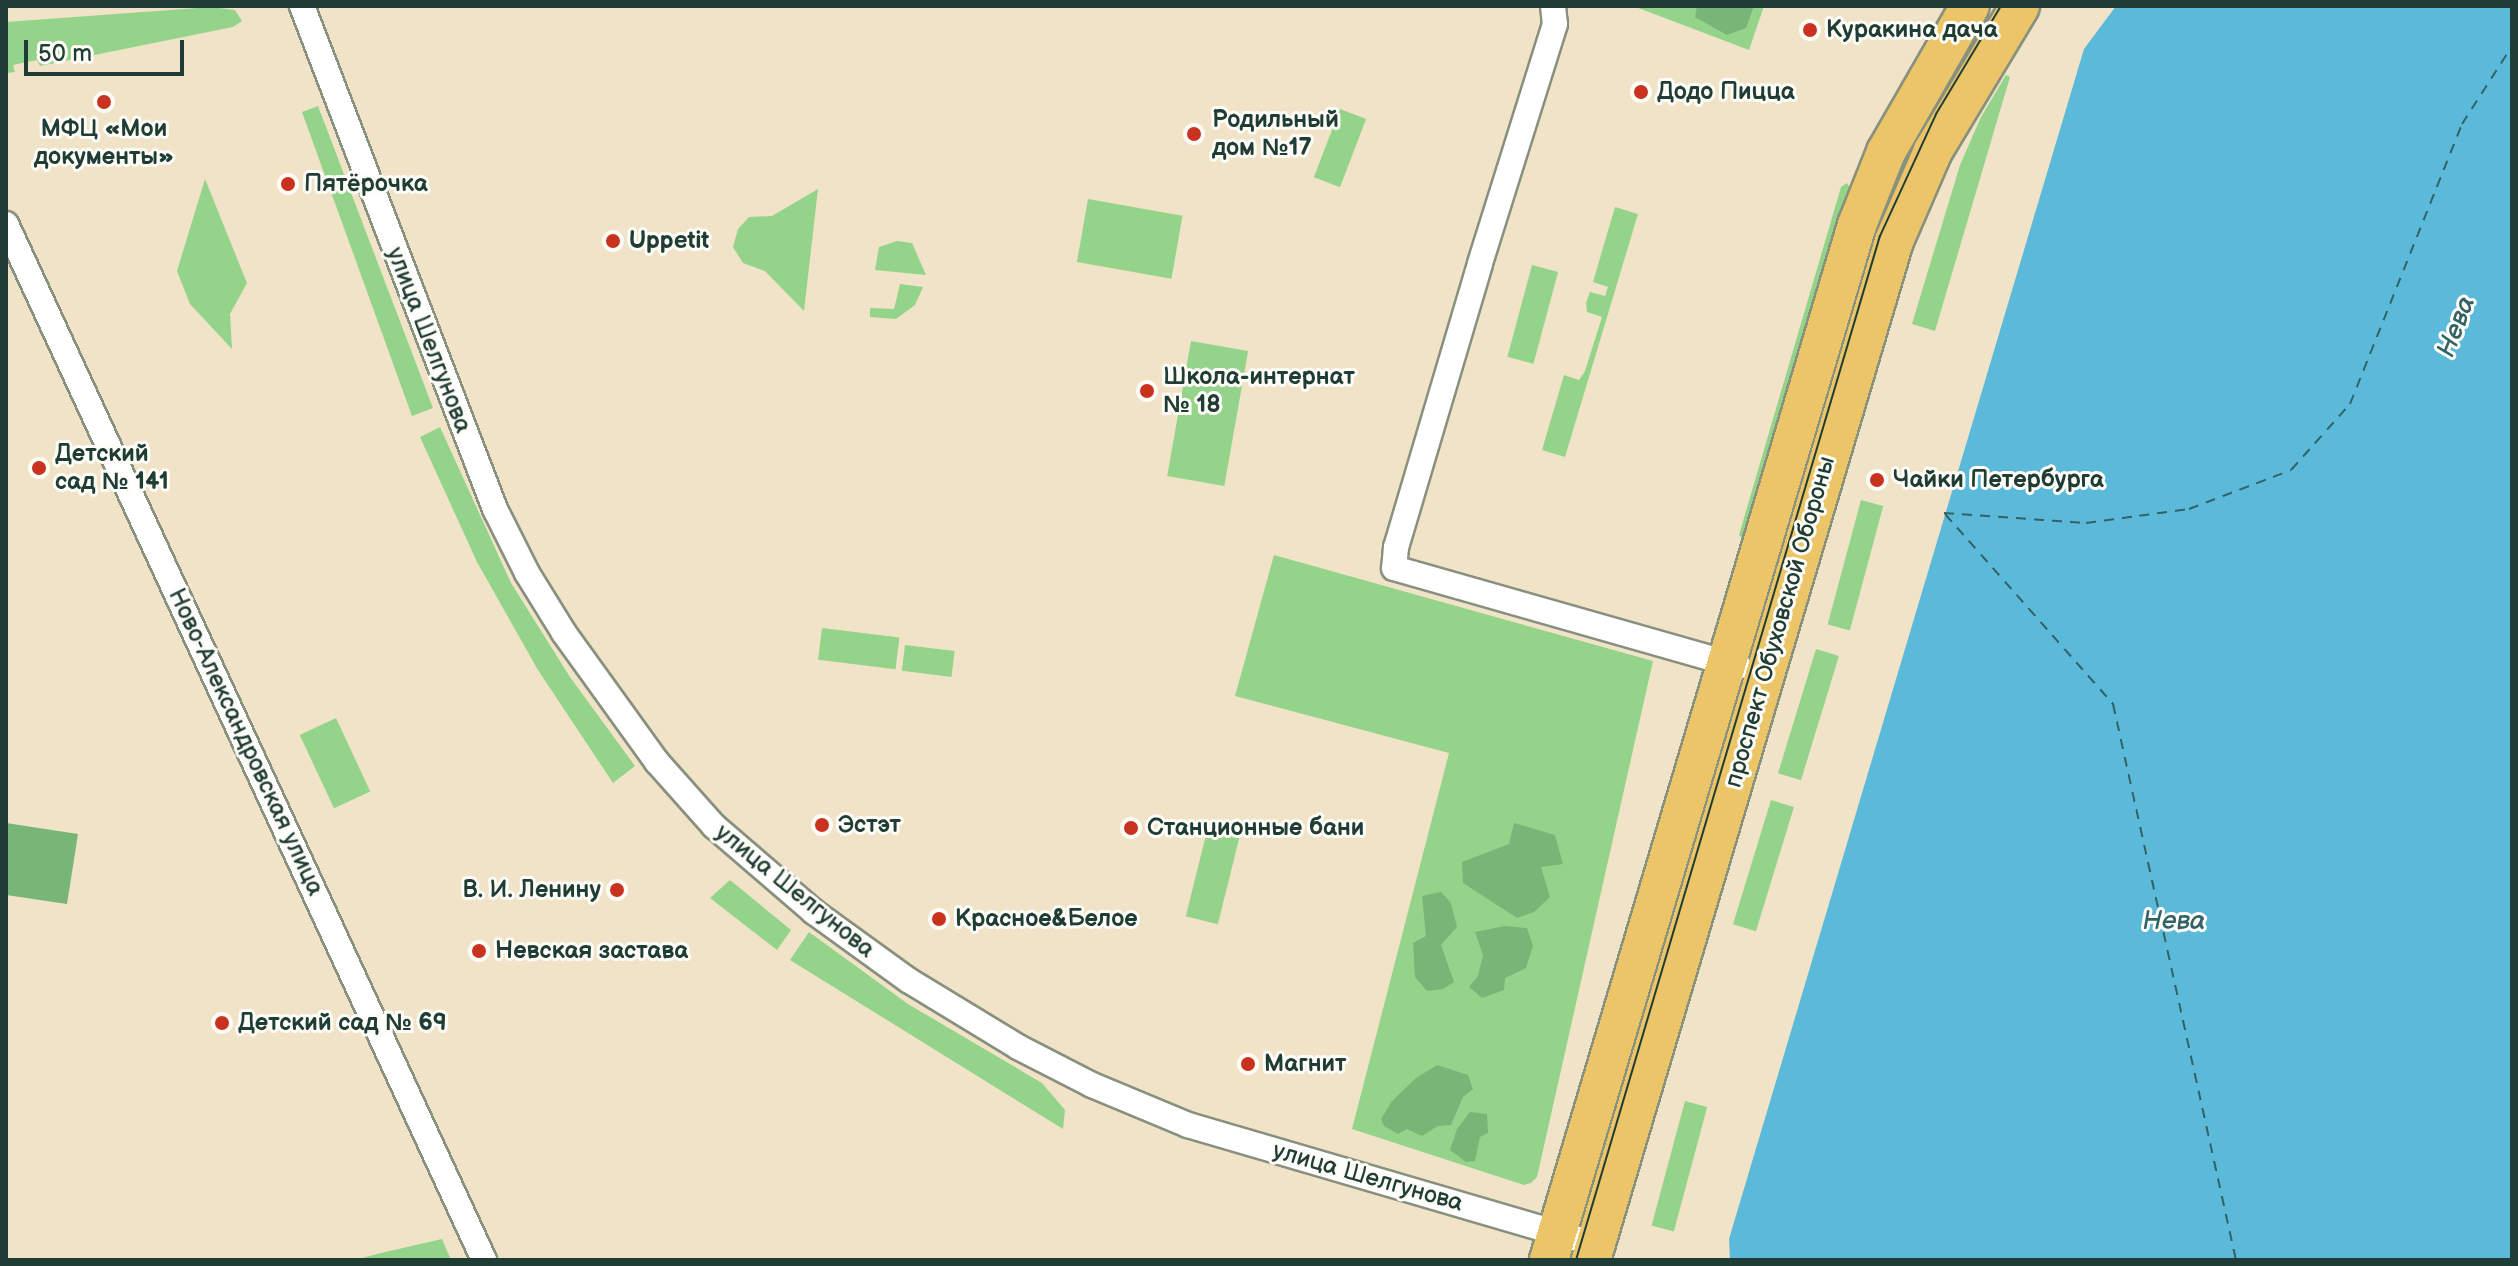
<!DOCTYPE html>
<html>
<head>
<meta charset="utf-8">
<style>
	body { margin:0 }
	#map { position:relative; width:2518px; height:1266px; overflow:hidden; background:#f1e3c7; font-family:"Balsamiq Sans",sans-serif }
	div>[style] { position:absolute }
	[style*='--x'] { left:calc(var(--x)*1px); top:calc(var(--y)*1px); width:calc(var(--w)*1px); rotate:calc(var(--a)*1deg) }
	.green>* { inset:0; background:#94d48a; transform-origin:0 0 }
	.forest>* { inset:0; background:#77b676 }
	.water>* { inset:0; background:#5bb9d9 }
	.ferry>* { height:2px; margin-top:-1px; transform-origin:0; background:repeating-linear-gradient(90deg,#316266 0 10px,transparent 0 18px) }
	.roads { filter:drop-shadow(2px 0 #88907e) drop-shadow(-2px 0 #88907e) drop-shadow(0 2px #88907e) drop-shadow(0 -2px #88907e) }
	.street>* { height:24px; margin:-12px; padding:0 12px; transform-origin:12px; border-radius:12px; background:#fff }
	.primary>* { height:38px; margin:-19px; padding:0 19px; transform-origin:19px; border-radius:19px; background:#edc569 }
	.tram>* { height:2px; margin:-1px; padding:0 1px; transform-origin:1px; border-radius:1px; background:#1f3d34 }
	.dots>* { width:22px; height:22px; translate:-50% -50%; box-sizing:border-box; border:4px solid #fdfcf7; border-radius:50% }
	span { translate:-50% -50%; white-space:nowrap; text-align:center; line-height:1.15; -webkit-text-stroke:6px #fdfcf7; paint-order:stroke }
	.poi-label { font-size:24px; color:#1f3d34; font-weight:700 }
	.left { translate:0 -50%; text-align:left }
	.right { translate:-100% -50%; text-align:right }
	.street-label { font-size:24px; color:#1f3d34 }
	.water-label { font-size:26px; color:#316266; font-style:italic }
	.frame { position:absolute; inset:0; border:8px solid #1f3d34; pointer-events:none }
	.scale { position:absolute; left:24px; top:40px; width:160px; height:36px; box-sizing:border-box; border:4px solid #1f3d34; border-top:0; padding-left:10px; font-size:24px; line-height:28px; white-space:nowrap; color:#1f3d34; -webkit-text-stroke:6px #fdfcf7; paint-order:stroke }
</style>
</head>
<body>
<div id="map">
	<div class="green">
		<div style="clip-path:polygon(1633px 6px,1764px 6px,1749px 50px)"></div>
		<div style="clip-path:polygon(211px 7px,235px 10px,242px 21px,233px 27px,40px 66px,37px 60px,13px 65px,15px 72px,6px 73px,6px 22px)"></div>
		<div style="clip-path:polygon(2006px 75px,2010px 77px,1935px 331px,1912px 324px,1960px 165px,1981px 117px)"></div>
		<div style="clip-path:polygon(318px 106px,433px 408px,412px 416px,302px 112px)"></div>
		<div style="left:1340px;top:109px;width:28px;height:73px;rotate:21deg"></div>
		<div style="clip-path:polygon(205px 179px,247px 283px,230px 314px,232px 349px,190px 304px,177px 271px)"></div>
		<div style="clip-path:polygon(1847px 183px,1852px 191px,1743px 540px,1739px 535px,1841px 187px)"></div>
		<div style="clip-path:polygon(818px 189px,804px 311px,765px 271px,743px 263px,733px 247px,738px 229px,749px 217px,772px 216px)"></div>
		<div style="left:1088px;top:199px;width:96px;height:64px;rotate:10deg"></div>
		<div style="clip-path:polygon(1615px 207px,1638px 214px,1565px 457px,1542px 450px,1564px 375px,1579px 380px,1585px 371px,1602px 317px,1587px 312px,1586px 303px,1590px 292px,1605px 296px,1608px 287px,1593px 282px)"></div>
		<div style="clip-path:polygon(897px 241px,912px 243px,926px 275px,875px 270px,879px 247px)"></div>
		<div style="left:1532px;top:265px;width:27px;height:95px;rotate:15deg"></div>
		<div style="clip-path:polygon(900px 284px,923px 287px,915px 305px,896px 319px,870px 317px,870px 308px,894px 309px)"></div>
		<div style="left:1191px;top:341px;width:58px;height:137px;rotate:10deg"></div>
		<div style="clip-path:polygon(440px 427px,511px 583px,570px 677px,635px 766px,613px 783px,538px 670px,477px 562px,420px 437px)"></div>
		<div style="left:1861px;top:500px;width:23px;height:129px;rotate:15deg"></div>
		<div style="clip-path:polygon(1274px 555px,1653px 661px,1537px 1177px,1531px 1183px,1524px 1185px,1352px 1129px,1449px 753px,1235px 696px)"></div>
		<div style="left:822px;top:628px;width:78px;height:32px;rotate:7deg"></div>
		<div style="left:905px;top:645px;width:50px;height:26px;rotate:7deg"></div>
		<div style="left:1816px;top:649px;width:24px;height:130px;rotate:17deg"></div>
		<div style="left:336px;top:718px;width:81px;height:40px;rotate:65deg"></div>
		<div style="left:1771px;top:800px;width:24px;height:130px;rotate:17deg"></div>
		<div style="left:1208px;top:827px;width:33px;height:92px;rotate:14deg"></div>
		<div style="clip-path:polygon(730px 880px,791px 930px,777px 950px,710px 898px)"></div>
		<div style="clip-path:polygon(809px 932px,908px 1004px,1042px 1083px,1065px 1110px,1063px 1129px,790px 960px)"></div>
		<div style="left:1685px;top:1101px;width:23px;height:129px;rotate:15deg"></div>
		<div style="clip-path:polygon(442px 1239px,451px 1260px,355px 1260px,381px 1253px)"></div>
	</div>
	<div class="forest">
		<div style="clip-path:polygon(1697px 6px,1754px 6px,1746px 28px,1727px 35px,1695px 17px)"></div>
		<div style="clip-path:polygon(6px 823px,78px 834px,67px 904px,6px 895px)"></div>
		<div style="clip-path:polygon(1514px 823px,1555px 835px,1563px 864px,1541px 867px,1550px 897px,1534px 912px,1517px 918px,1463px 883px,1462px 862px,1509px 844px)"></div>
		<div style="clip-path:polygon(1441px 892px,1451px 903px,1457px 927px,1441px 945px,1454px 982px,1443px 989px,1427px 991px,1415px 977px,1413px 943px,1426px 936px,1422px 896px)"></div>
		<div style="clip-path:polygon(1505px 926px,1527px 928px,1533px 946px,1526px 968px,1505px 978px,1504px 990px,1482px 998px,1469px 987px,1478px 976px,1483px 955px,1475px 932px)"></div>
		<div style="clip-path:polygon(1437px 1065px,1468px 1075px,1473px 1089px,1463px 1097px,1451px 1125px,1438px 1126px,1422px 1136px,1407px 1129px,1398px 1134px,1384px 1126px,1381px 1119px,1392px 1101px,1416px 1078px)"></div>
		<div style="clip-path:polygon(1470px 1112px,1487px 1114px,1488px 1133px,1480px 1137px,1475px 1161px,1466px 1162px,1450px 1150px,1457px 1129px)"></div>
	</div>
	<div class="water">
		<div style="clip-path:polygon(2116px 6px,2512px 6px,2512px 1260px,1730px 1260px,1729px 1239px,2084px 49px)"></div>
	</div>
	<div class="ferry">
		<div style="--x:1944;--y:513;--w:142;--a:4"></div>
		<div style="--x:2086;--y:523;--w:104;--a:-7.7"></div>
		<div style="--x:2189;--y:509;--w:109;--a:-20.9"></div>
		<div style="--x:2291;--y:470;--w:89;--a:-48.2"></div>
		<div style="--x:2350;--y:404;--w:302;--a:-68.2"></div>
		<div style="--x:2462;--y:124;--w:93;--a:-57.3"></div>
		<div style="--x:1945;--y:514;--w:254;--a:48.5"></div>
		<div style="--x:2113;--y:704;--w:569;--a:77.53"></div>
	</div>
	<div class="roads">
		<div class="street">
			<div style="--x:302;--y:6;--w:539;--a:69.01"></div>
			<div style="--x:495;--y:509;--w:72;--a:63.4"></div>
			<div style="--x:527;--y:573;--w:70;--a:58.3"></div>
			<div style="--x:564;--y:633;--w:159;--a:54.2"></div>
			<div style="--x:657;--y:762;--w:86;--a:48.3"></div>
			<div style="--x:714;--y:826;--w:132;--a:40.7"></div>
			<div style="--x:814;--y:912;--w:116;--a:35.9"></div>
			<div style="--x:908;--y:980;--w:129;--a:31.3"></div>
			<div style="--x:1018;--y:1047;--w:83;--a:27.2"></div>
			<div style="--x:1092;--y:1085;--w:104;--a:22.6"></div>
			<div style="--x:1188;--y:1125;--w:424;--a:16.3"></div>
			<div style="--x:1553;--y:6;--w:18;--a:84"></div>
			<div style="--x:1555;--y:24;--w:251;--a:107.4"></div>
			<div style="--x:1480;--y:264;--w:295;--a:106.5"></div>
			<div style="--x:1396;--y:547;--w:21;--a:95"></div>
			<div style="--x:1394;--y:568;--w:359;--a:15.9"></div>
			<div style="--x:6;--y:224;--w:1141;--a:65.23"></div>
		</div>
		<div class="primary">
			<div style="--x:1549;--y:1260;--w:1080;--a:-73.43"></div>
			<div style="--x:1857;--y:225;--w:79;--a:-68.3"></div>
			<div style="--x:1886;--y:152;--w:168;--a:-60.1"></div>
			<div style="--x:1591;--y:1260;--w:1063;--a:-73.44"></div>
			<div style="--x:1894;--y:241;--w:98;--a:-66.6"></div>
			<div style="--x:1933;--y:151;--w:169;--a:-59"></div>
		</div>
	</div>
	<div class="tram">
		<div style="--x:1576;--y:1260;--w:1068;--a:-73.47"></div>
		<div style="--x:1880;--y:236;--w:134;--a:-65.3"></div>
		<div style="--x:1936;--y:114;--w:126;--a:-59"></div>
	</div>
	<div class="dots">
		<div style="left:1810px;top:30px;background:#c8321e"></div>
		<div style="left:1641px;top:92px;background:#c8321e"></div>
		<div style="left:104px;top:102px;background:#c8321e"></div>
		<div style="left:1194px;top:134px;background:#c8321e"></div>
		<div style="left:288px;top:184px;background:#c8321e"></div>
		<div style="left:613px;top:241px;background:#c8321e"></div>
		<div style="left:1147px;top:391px;background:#c8321e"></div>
		<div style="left:39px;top:468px;background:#c8321e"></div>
		<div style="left:1877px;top:480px;background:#c8321e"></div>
		<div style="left:822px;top:825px;background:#c8321e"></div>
		<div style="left:1131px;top:828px;background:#c8321e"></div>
		<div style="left:617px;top:890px;background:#c8321e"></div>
		<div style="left:939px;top:919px;background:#c8321e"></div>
		<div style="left:479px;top:951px;background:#c8321e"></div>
		<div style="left:222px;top:1023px;background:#c8321e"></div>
		<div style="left:1248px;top:1064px;background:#c8321e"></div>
	</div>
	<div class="poi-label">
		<span class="left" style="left:1826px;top:30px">Куракина дача</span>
		<span class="left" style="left:1657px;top:92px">Додо Пицца</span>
		<span class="left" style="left:1212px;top:134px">Родильный<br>дом №17</span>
		<span style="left:104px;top:143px">МФЦ «Мои<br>документы»</span>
		<span class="left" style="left:304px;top:184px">Пятёрочка</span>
		<span class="left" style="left:629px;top:241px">Uppetit</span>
		<span class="left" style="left:1163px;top:391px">Школа-интернат<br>№ 18</span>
		<span class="left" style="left:55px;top:468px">Детский<br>сад № 141</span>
		<span class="left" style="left:1893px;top:480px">Чайки Петербурга</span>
		<span class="left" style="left:838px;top:825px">Эстэт</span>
		<span class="left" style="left:1147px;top:828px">Станционные бани</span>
		<span class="right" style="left:601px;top:890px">В. И. Ленину</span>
		<span class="left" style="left:955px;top:919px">Красное&amp;Белое</span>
		<span class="left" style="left:495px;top:951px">Невская застава</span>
		<span class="left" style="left:238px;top:1023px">Детский сад № 69</span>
		<span class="left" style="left:1264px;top:1064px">Магнит</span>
	</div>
	<div class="street-label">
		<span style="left:429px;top:340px;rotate:69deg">улица Шелгунова</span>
		<span style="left:1780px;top:622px;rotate:-74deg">проспект Обуховской Обороны</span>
		<span style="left:246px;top:742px;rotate:65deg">Ново-Александровская улица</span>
		<span style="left:795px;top:891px;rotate:39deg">улица Шелгунова</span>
		<span style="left:1368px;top:1177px;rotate:16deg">улица Шелгунова</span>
	</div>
	<div class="water-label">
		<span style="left:2457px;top:327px;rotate:-69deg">Нева</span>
		<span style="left:2174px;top:922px">Нева</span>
	</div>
	<div class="frame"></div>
	<div class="scale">50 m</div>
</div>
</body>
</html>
